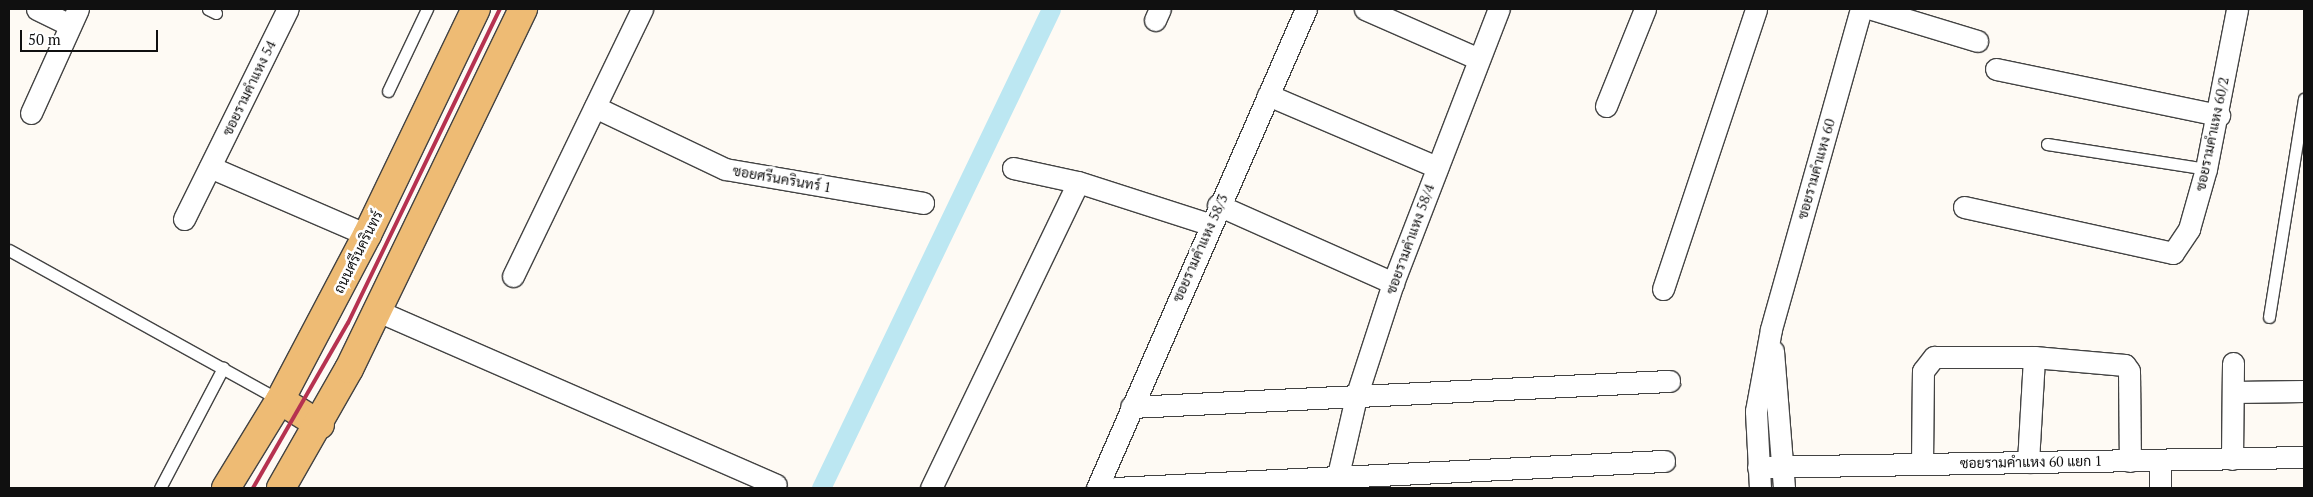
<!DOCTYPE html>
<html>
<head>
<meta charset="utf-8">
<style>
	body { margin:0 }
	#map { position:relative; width:2313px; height:497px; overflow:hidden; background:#fefaf4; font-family:"PT Serif",Sarabun,serif }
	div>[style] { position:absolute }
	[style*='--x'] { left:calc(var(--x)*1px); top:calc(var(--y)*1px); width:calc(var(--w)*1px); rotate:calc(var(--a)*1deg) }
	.canal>* { height:19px; margin:-9.5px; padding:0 9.5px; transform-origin:9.5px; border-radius:9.5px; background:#bce7f2 }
	.roads { filter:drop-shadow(1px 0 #434343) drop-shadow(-1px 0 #434343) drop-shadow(0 1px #434343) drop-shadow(0 -1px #434343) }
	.service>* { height:11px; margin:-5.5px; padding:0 5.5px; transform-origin:5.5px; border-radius:5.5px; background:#fff }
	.minor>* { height:21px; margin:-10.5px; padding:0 10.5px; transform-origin:10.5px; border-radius:10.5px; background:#fff }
	.primary>* { height:28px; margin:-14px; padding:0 14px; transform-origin:14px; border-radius:14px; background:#eebb74 }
	.rail>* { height:4px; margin:-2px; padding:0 2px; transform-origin:2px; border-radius:2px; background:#b63250 }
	span { translate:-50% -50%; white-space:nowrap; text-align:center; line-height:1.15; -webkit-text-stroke:5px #fff; paint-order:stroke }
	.street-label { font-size:14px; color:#101010 }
	.frame { position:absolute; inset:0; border:10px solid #101010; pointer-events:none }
	.scale { position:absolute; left:20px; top:30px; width:138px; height:22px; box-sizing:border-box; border:2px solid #101010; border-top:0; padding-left:6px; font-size:15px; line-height:18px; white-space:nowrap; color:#101010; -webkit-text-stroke:4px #fff; paint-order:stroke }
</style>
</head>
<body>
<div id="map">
	<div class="canal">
		<div style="--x:821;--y:488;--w:531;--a:-64.35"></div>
	</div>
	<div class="roads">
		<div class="service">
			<div style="--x:208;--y:9;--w:9;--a:27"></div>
			<div style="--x:388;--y:91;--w:91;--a:-64.6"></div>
			<div style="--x:2047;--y:144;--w:161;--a:8.9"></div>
			<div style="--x:9;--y:250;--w:310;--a:29"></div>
			<div style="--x:2269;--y:317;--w:221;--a:-80.9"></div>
			<div style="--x:160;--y:488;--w:136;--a:-62.3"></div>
		</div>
		<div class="minor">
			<div style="--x:37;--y:9;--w:37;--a:26"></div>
			<div style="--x:1365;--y:9;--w:124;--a:23.7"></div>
			<div style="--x:1872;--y:9;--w:110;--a:16.9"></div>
			<div style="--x:1155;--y:20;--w:12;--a:-66"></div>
			<div style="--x:1996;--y:69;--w:228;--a:11.7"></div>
			<div style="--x:1268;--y:95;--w:184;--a:23.1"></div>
			<div style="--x:1606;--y:106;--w:105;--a:-68.1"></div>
			<div style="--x:595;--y:107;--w:144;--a:25.5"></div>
			<div style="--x:725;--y:169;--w:201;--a:9.7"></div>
			<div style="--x:31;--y:113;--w:114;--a:-65.7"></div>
			<div style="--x:210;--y:167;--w:171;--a:23.4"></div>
			<div style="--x:1013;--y:168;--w:66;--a:12.2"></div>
			<div style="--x:1078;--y:182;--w:138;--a:17.8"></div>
			<div style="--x:1218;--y:205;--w:192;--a:24"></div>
			<div style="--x:1964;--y:207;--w:214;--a:12.4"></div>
			<div style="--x:2173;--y:253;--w:29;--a:-56"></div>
			<div style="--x:2189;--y:229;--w:62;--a:-74.2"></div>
			<div style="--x:2206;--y:169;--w:163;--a:-79"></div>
			<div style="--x:184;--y:219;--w:234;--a:-63.7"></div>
			<div style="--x:513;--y:276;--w:297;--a:-64.2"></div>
			<div style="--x:1663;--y:289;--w:295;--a:-71.6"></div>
			<div style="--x:378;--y:311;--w:434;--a:23.6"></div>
			<div style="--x:1773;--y:351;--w:137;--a:85.4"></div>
			<div style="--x:2233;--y:392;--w:71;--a:-0.8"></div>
			<div style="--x:1131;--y:407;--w:539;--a:-2.77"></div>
			<div style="--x:2232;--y:459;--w:96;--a:-89.4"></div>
			<div style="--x:2160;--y:460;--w:28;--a:90"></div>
			<div style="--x:2028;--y:462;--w:105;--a:-86.7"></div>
			<div style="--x:1922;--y:464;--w:93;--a:-89.4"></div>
			<div style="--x:1923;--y:371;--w:18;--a:-52"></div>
			<div style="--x:1934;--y:357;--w:100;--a:0"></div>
			<div style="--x:2034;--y:357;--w:91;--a:5"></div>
			<div style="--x:2125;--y:365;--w:7;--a:56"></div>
			<div style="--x:2129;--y:371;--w:90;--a:89.4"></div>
			<div style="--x:1758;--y:467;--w:546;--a:-1.05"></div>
			<div style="--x:1338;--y:475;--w:80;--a:-77"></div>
			<div style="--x:1356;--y:397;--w:120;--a:-72"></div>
			<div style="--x:1393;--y:283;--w:294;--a:-68.9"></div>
			<div style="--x:931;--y:488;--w:339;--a:-64.3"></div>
			<div style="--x:1097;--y:488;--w:523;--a:-66.43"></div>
			<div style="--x:1115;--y:488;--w:550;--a:-2.82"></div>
			<div style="--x:1760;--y:488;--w:77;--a:-93"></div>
			<div style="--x:1756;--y:411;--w:83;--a:-79.6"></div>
			<div style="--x:1771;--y:329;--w:332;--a:-74.3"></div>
		</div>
		<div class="primary">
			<div style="--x:280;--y:400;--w:47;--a:32"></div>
			<div style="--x:226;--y:488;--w:103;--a:-58.5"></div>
			<div style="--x:280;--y:400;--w:187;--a:-62.2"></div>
			<div style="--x:367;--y:235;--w:251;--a:-64.3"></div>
			<div style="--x:281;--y:488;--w:137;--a:-60.3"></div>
			<div style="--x:349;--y:369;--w:400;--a:-64.2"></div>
		</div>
	</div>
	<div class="rail">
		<div style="--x:253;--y:488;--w:190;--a:-60.1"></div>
		<div style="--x:348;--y:323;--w:349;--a:-64.2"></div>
	</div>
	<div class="street-label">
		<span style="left:249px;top:88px;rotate:-64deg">ซอยรามคำแหง 54</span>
		<span style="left:2212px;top:134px;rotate:-78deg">ซอยรามคำแหง 60/2</span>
		<span style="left:1816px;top:169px;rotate:-74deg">ซอยรามคำแหง 60</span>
		<span style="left:782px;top:179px;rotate:10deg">ซอยศรีนครินทร์ 1</span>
		<span style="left:1410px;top:239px;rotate:-70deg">ซอยรามคำแหง 58/4</span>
		<span style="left:1200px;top:248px;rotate:-66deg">ซอยรามคำแหง 58/3</span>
		<span style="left:358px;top:252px;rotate:-63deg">ถนนศรีนครินทร์</span>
		<span style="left:2031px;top:462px;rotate:-1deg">ซอยรามคำแหง 60 แยก 1</span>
	</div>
	<div class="frame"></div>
	<div class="scale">50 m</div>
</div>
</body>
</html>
